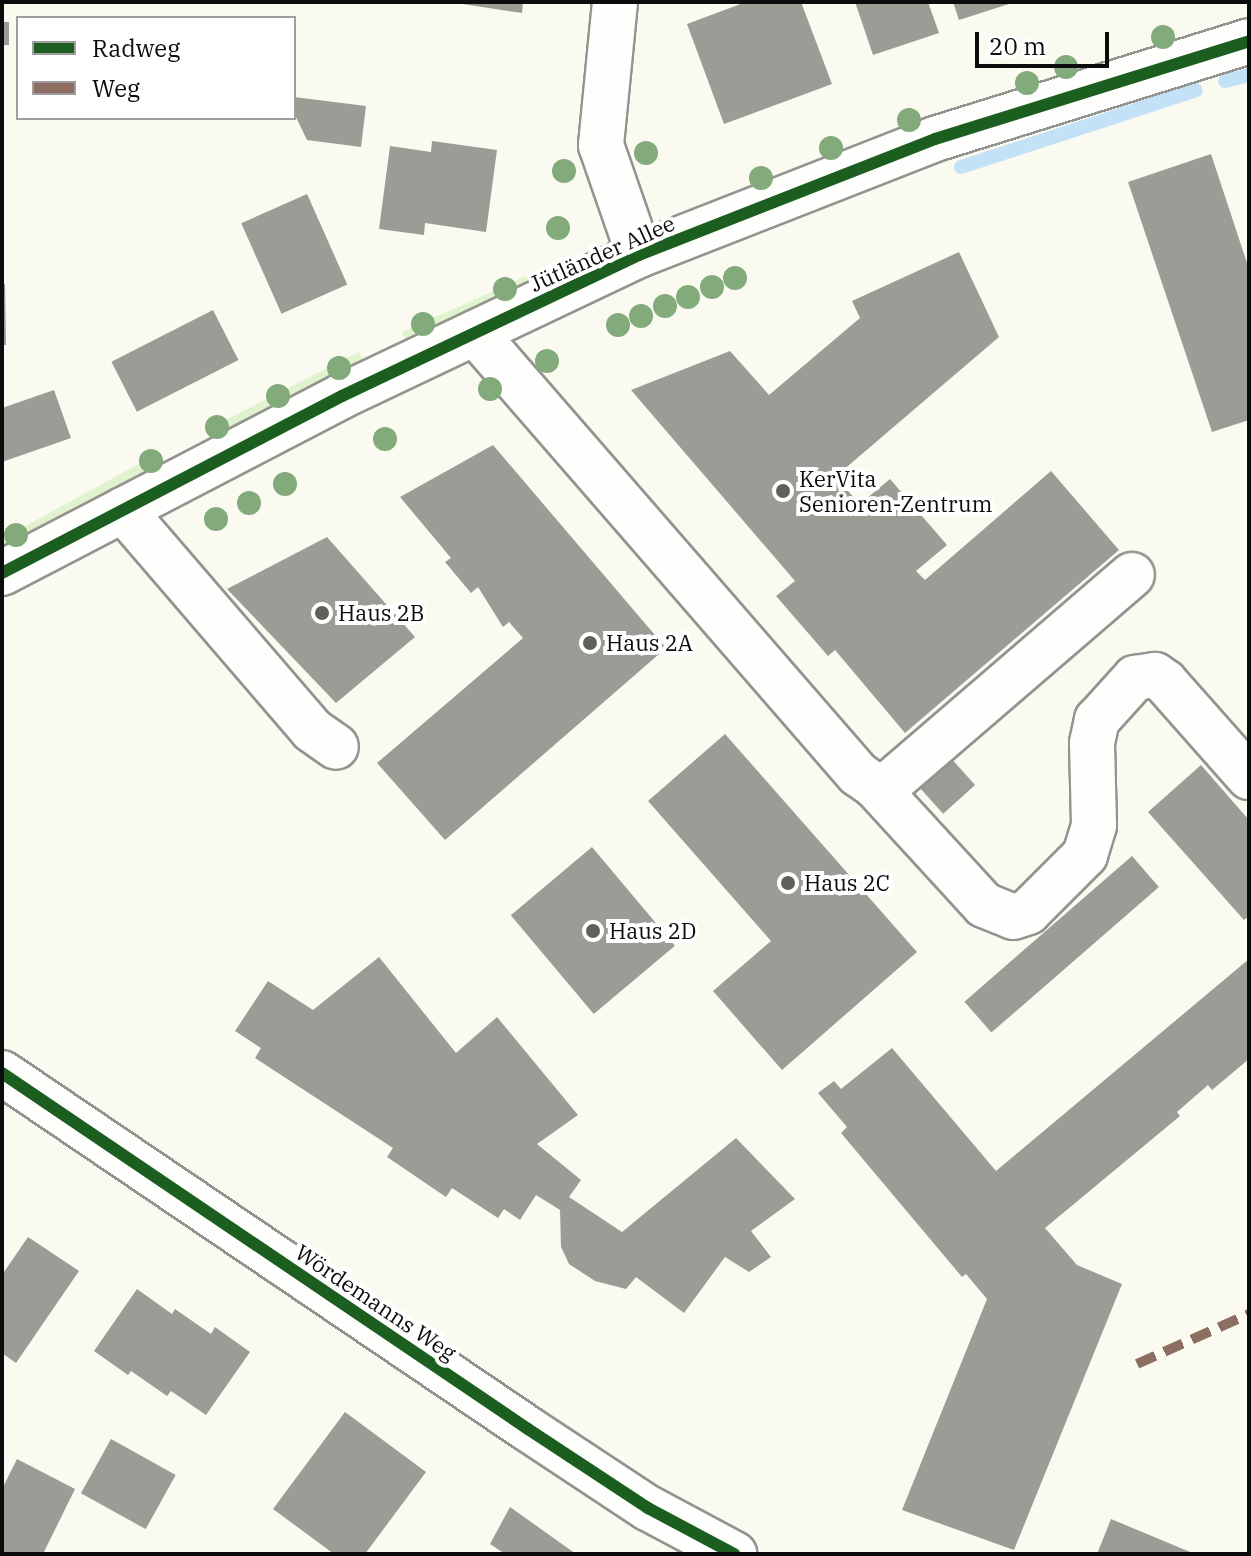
<!DOCTYPE html>
<html>
<head>
<meta charset="utf-8">
<style>
	body { margin:0 }
	#map { position:relative; width:1251px; height:1556px; overflow:hidden; background:#fafaf0; font-family:"IBM Plex Serif",serif }
	div>[style] { position:absolute }
	[style*='--x'] { left:calc(var(--x)*1px); top:calc(var(--y)*1px); width:calc(var(--w)*1px); rotate:calc(var(--a)*1deg) }
	.green>* { inset:0; background:#e0f2ce; transform-origin:0 0 }
	.stream>* { height:14px; margin:-7px; padding:0 7px; transform-origin:7px; border-radius:7px; background:#c3e1f7 }
	.building>* { inset:0; background:#9d9b96; transform-origin:0 0 }
	.roads { filter:drop-shadow(2px 0 #93938f) drop-shadow(-2px 0 #93938f) drop-shadow(0 2px #93938f) drop-shadow(0 -2px #93938f) }
	.minor>* { height:44px; margin:-22px; padding:0 22px; transform-origin:22px; border-radius:22px; background:#fefefd }
	.quiet>* { height:10px; margin-top:-5px; transform-origin:0; background:repeating-linear-gradient(90deg,#8d6e63 0 20px,transparent 0 30px) }
	.cycleway>* { height:12px; margin:-6px; padding:0 6px; transform-origin:6px; border-radius:6px; background:#1b5e20 }
	.trees>* { width:24px; height:24px; margin:-12px; border-radius:50%; background:#83aa7a }
	.dots>* { width:22px; height:22px; translate:-50% -50%; box-sizing:border-box; border:4px solid #fff; border-radius:50% }
	span { translate:-50% -50%; white-space:nowrap; text-align:center; line-height:1.15; -webkit-text-stroke:8px #fff; paint-order:stroke }
	.street-label { font-size:22px; color:#0c0c0c }
	.poi-label { font-size:22px; color:#0c0c0c }
	.left { translate:0 -50%; text-align:left }
	.frame { position:absolute; inset:0; border:4px solid #0c0c0c; pointer-events:none }
	.legend { position:absolute; left:16px; top:16px; width:280px; height:104px; box-sizing:border-box; background:#fff; border:2px solid #9e9e9e; margin:0; padding:10px 14px; list-style:none; font-size:24px; color:#0c0c0c }
	.legend li { display:flex; align-items:center; gap:16px; height:40px }
	.legend b { width:40px; border:2px solid #9e9e9e }
	.scale { position:absolute; left:975px; top:32px; width:134px; height:36px; box-sizing:border-box; border:4px solid #0c0c0c; border-top:0; padding-left:10px; font-size:24px; line-height:28px; white-space:nowrap; color:#0c0c0c; -webkit-text-stroke:6px #fff; paint-order:stroke }
</style>
</head>
<body>
<div id="map">
	<div class="green">
		<div style="clip-path:polygon(542px 269px,523px 288px,407px 341px,402px 332px)"></div>
		<div style="left:359px;top:352px;width:11px;height:167px;rotate:63deg"></div>
		<div style="clip-path:polygon(157px 454px,162px 465px,2px 550px,2px 539px)"></div>
	</div>
	<div class="stream">
		<div style="--x:1225;--y:81;--w:25;--a:-14"></div>
		<div style="--x:961;--y:167;--w:247;--a:-18.1"></div>
	</div>
	<div class="building">
		<div style="clip-path:polygon(449px 2px,523px 2px,522px 13px)"></div>
		<div style="clip-path:polygon(746px 2px,801px 2px,832px 84px,724px 124px,687px 24px)"></div>
		<div style="clip-path:polygon(855px 2px,928px 2px,939px 33px,873px 55px)"></div>
		<div style="clip-path:polygon(953px 2px,1011px 2px,1012px 3px,959px 20px)"></div>
		<div style="left:2px;top:22px;width:7px;height:23px"></div>
		<div style="clip-path:polygon(294px 97px,366px 106px,361px 147px,307px 140px,294px 113px)"></div>
		<div style="clip-path:polygon(432px 141px,497px 150px,486px 232px,425px 223px,424px 235px,379px 229px,390px 146px,431px 152px)"></div>
		<div style="clip-path:polygon(1211px 154px,1249px 269px,1249px 420px,1212px 432px,1128px 182px)"></div>
		<div style="left:307px;top:194px;width:99px;height:72px;rotate:66deg"></div>
		<div style="clip-path:polygon(959px 252px,999px 337px,835px 477px,860px 504px,890px 479px,947px 545px,916px 571px,925px 580px,1051px 471px,1119px 550px,905px 733px,835px 650px,828px 656px,776px 596px,795px 581px,631px 390px,730px 351px,769px 395px,860px 318px,852px 301px)"></div>
		<div style="clip-path:polygon(2px 284px,5px 284px,6px 345px,2px 345px)"></div>
		<div style="left:213px;top:310px;width:56px;height:114px;rotate:63deg"></div>
		<div style="clip-path:polygon(54px 390px,71px 438px,2px 462px,2px 408px)"></div>
		<div style="clip-path:polygon(493px 445px,666px 648px,445px 840px,377px 763px,523px 638px,509px 622px,503px 627px,478px 587px,471px 593px,445px 562px,451px 558px,400px 497px)"></div>
		<div style="clip-path:polygon(327px 537px,415px 637px,336px 703px,227px 589px)"></div>
		<div style="clip-path:polygon(725px 734px,917px 952px,782px 1070px,713px 991px,771px 941px,648px 801px)"></div>
		<div style="left:949px;top:756px;width:39px;height:43px;rotate:48deg"></div>
		<div style="clip-path:polygon(1201px 765px,1249px 820px,1249px 916px,1244px 920px,1148px 812px)"></div>
		<div style="left:592px;top:847px;width:129px;height:106px;rotate:50deg"></div>
		<div style="left:1132px;top:856px;width:41px;height:222px;rotate:49deg"></div>
		<div style="clip-path:polygon(379px 957px,456px 1053px,497px 1017px,578px 1115px,537px 1144px,581px 1180px,569px 1197px,622px 1232px,736px 1138px,795px 1199px,751px 1231px,771px 1257px,749px 1272px,725px 1257px,684px 1313px,636px 1277px,626px 1289px,595px 1281px,569px 1264px,561px 1247px,560px 1210px,536px 1195px,520px 1220px,504px 1209px,498px 1218px,452px 1188px,446px 1197px,387px 1157px,393px 1148px,255px 1058px,261px 1048px,235px 1031px,268px 981px,313px 1010px)"></div>
		<div style="clip-path:polygon(1249px 959px,1249px 1059px,1212px 1090px,1208px 1085px,1177px 1112px,1180px 1116px,1045px 1228px,1077px 1265px,1122px 1284px,1014px 1550px,902px 1510px,987px 1299px,966px 1274px,962px 1277px,841px 1133px,847px 1127px,818px 1093px,834px 1081px,841px 1089px,892px 1048px,996px 1171px)"></div>
		<div style="clip-path:polygon(28px 1237px,79px 1271px,16px 1363px,2px 1353px,2px 1275px)"></div>
		<div style="clip-path:polygon(137px 1289px,172px 1314px,175px 1309px,211px 1334px,215px 1327px,250px 1352px,206px 1415px,171px 1391px,167px 1396px,131px 1371px,128px 1375px,94px 1351px)"></div>
		<div style="clip-path:polygon(345px 1412px,426px 1472px,365px 1554px,334px 1554px,273px 1509px)"></div>
		<div style="left:111px;top:1439px;width:74px;height:62px;rotate:29deg"></div>
		<div style="clip-path:polygon(17px 1459px,75px 1489px,43px 1554px,2px 1554px,2px 1489px)"></div>
		<div style="clip-path:polygon(510px 1507px,576px 1554px,505px 1554px,490px 1544px)"></div>
		<div style="clip-path:polygon(1111px 1519px,1195px 1554px,1097px 1554px)"></div>
	</div>
	<div class="roads">
		<div class="minor">
			<div style="--x:615;--y:2;--w:144;--a:95.6"></div>
			<div style="--x:601;--y:145;--w:116;--a:70.9"></div>
			<div style="--x:475;--y:333;--w:584;--a:49.03"></div>
			<div style="--x:858;--y:774;--w:21;--a:35"></div>
			<div style="--x:875;--y:786;--w:15;--a:-11"></div>
			<div style="--x:890;--y:783;--w:319;--a:-40.7"></div>
			<div style="--x:123;--y:510;--w:290;--a:49.3"></div>
			<div style="--x:312;--y:730;--w:29;--a:35"></div>
			<div style="--x:2;--y:573;--w:383;--a:-27.5"></div>
			<div style="--x:342;--y:396;--w:329;--a:-25.4"></div>
			<div style="--x:639;--y:255;--w:318;--a:-21.4"></div>
			<div style="--x:935;--y:139;--w:329;--a:-17.3"></div>
			<div style="--x:875;--y:786;--w:161;--a:47.5"></div>
			<div style="--x:984;--y:905;--w:31;--a:22"></div>
			<div style="--x:1013;--y:917;--w:16;--a:-18"></div>
			<div style="--x:1028;--y:912;--w:81;--a:-45"></div>
			<div style="--x:1085;--y:855;--w:31;--a:-73"></div>
			<div style="--x:1094;--y:825;--w:82;--a:-91.4"></div>
			<div style="--x:1092;--y:743;--w:24;--a:-78"></div>
			<div style="--x:1097;--y:720;--w:57;--a:-47.9"></div>
			<div style="--x:1135;--y:678;--w:20;--a:-9"></div>
			<div style="--x:1155;--y:675;--w:12;--a:35"></div>
			<div style="--x:1165;--y:682;--w:127;--a:48.5"></div>
			<div style="--x:2;--y:1073;--w:635;--a:34.09"></div>
			<div style="--x:528;--y:1429;--w:144;--a:33.4"></div>
			<div style="--x:648;--y:1508;--w:98;--a:28.1"></div>
		</div>
	</div>
	<div class="quiet">
		<div style="--x:1137;--y:1364;--w:123;--a:-24.1"></div>
	</div>
	<div class="cycleway">
		<div style="--x:2;--y:573;--w:383;--a:-27.5"></div>
		<div style="--x:342;--y:396;--w:329;--a:-25.4"></div>
		<div style="--x:639;--y:255;--w:318;--a:-21.4"></div>
		<div style="--x:935;--y:139;--w:329;--a:-17.3"></div>
		<div style="--x:2;--y:1073;--w:635;--a:34.09"></div>
		<div style="--x:528;--y:1429;--w:144;--a:33.4"></div>
		<div style="--x:648;--y:1508;--w:98;--a:28.1"></div>
	</div>
	<div class="trees">
		<div style="left:1163px;top:37px"></div>
		<div style="left:1066px;top:67px"></div>
		<div style="left:1027px;top:83px"></div>
		<div style="left:909px;top:120px"></div>
		<div style="left:831px;top:148px"></div>
		<div style="left:646px;top:153px"></div>
		<div style="left:564px;top:171px"></div>
		<div style="left:761px;top:178px"></div>
		<div style="left:558px;top:228px"></div>
		<div style="left:735px;top:278px"></div>
		<div style="left:712px;top:287px"></div>
		<div style="left:505px;top:289px"></div>
		<div style="left:688px;top:297px"></div>
		<div style="left:665px;top:306px"></div>
		<div style="left:641px;top:316px"></div>
		<div style="left:423px;top:324px"></div>
		<div style="left:618px;top:325px"></div>
		<div style="left:547px;top:361px"></div>
		<div style="left:339px;top:368px"></div>
		<div style="left:490px;top:389px"></div>
		<div style="left:278px;top:396px"></div>
		<div style="left:217px;top:427px"></div>
		<div style="left:385px;top:439px"></div>
		<div style="left:151px;top:461px"></div>
		<div style="left:285px;top:484px"></div>
		<div style="left:249px;top:503px"></div>
		<div style="left:216px;top:519px"></div>
		<div style="left:16px;top:535px"></div>
	</div>
	<div class="dots">
		<div style="left:783px;top:491px;background:#5f5f5c"></div>
		<div style="left:322px;top:613px;background:#5f5f5c"></div>
		<div style="left:590px;top:643px;background:#5f5f5c"></div>
		<div style="left:788px;top:883px;background:#5f5f5c"></div>
		<div style="left:593px;top:931px;background:#5f5f5c"></div>
	</div>
	<div class="street-label">
		<span style="left:602px;top:253px;rotate:-24deg">Jütländer Allee</span>
		<span style="left:376px;top:1302px;rotate:34deg">Wördemanns Weg</span>
	</div>
	<div class="poi-label">
		<span class="left" style="left:799px;top:491px">KerVita<br>Senioren-Zentrum</span>
		<span class="left" style="left:338px;top:613px">Haus 2B</span>
		<span class="left" style="left:606px;top:643px">Haus 2A</span>
		<span class="left" style="left:804px;top:883px">Haus 2C</span>
		<span class="left" style="left:609px;top:931px">Haus 2D</span>
	</div>
	<div class="frame"></div>
	<ul class="legend">
	<li><b style="height:10px;background:#1b5e20"></b>Radweg</li>
	<li><b style="height:10px;background:#8d6e63"></b>Weg</li>
	</ul>
	<div class="scale">20 m</div>
</div>
</body>
</html>
